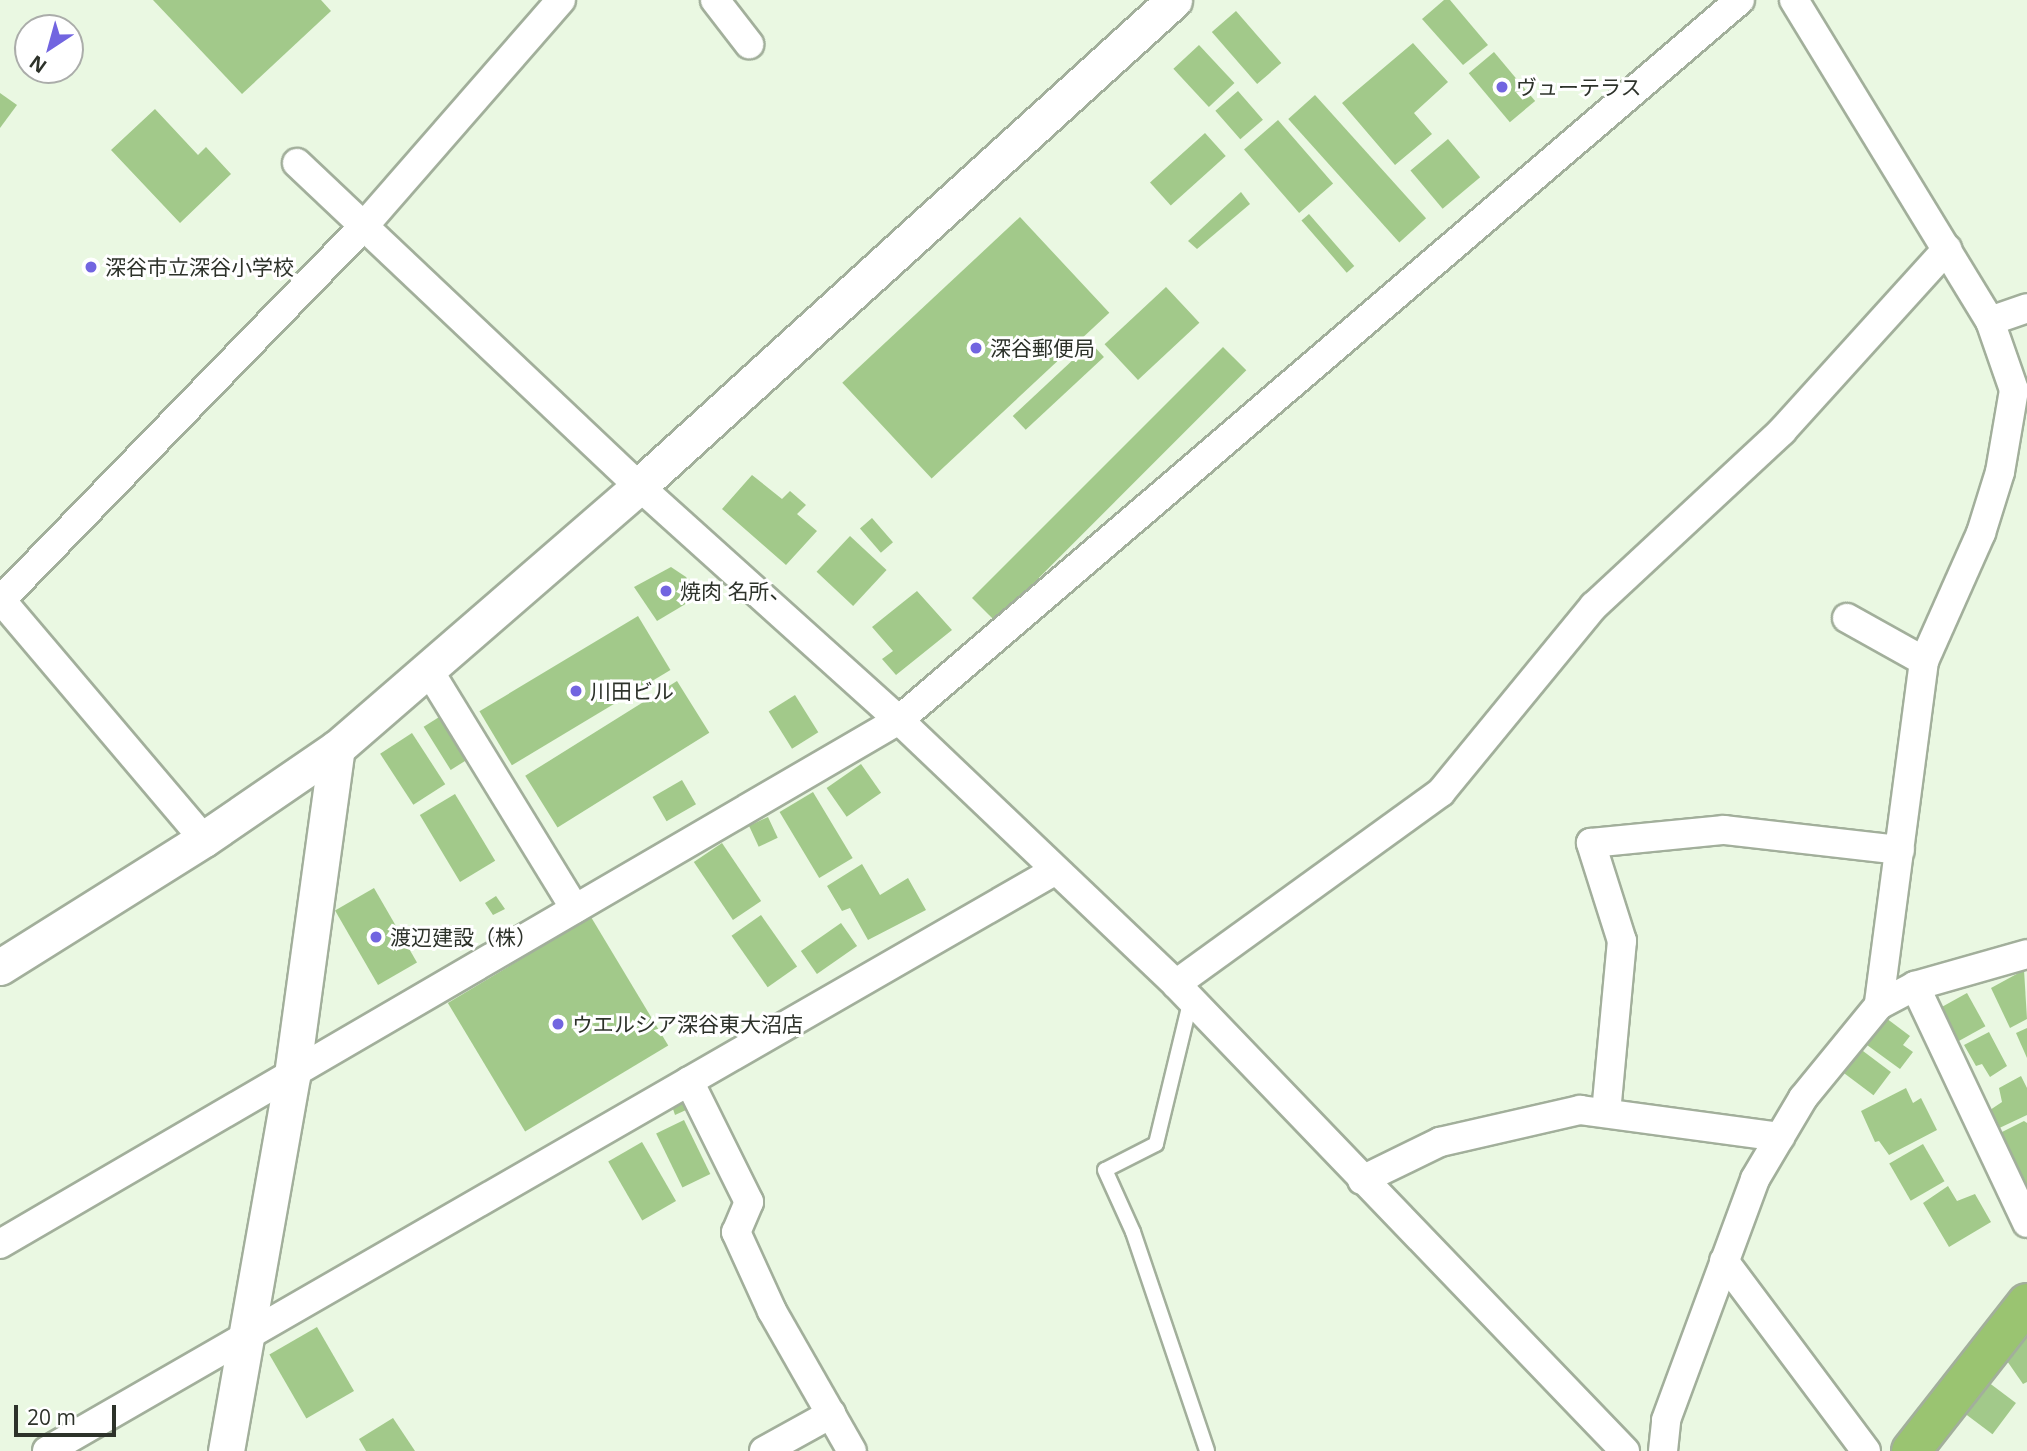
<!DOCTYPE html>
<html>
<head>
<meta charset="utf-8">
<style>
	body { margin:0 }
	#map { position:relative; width:2027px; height:1451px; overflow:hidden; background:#eaf8e2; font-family:"Open Sans","Noto Sans JP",sans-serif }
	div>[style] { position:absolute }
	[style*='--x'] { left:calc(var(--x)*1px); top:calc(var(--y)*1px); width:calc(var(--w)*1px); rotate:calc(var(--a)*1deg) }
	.building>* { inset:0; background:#a2c98a; transform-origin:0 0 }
	.roads { filter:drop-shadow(2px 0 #a2af9b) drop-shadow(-2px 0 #a2af9b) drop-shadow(0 2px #a2af9b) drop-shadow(0 -2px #a2af9b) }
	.service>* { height:14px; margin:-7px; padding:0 7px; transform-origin:7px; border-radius:7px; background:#fff }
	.minor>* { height:28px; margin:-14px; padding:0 14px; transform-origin:14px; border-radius:14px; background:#fff }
	.tertiary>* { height:35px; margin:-17.5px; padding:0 17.5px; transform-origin:17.5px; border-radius:17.5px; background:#fff }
	.primary>* { height:38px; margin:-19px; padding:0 19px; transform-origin:19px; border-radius:19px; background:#9ac471 }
	.dots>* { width:19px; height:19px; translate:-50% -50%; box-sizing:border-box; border:4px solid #fff; border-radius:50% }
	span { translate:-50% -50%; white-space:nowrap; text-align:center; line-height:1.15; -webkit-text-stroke:6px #fff; paint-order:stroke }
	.poi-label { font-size:21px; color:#2d322a }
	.left { translate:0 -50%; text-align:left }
	.north { position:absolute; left:14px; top:14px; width:70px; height:70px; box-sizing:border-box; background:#fff; border:2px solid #abadaa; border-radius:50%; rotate:216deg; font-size:19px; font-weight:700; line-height:28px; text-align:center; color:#2d322a }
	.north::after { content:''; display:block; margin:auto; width:24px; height:32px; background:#7265e0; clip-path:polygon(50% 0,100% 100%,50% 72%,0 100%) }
	.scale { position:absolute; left:14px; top:1405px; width:102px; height:32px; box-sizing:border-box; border:4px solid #2d322a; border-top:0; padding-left:9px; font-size:21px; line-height:24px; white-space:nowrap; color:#2d322a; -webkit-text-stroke:5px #fff; paint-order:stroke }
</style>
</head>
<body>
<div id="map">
	<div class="building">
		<div style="clip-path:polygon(153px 0,321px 0,331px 11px,242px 94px)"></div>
		<div style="clip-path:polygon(1444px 0,1450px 0,1488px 45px,1463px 65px,1422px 19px)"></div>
		<div style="left:1236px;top:11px;width:69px;height:32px;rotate:49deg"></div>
		<div style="clip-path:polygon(1413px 43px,1448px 82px,1414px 113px,1432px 134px,1395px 165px,1342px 103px)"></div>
		<div style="left:1199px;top:45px;width:52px;height:35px;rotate:47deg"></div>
		<div style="left:1494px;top:52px;width:64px;height:33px;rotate:50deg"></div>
		<div style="left:1238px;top:91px;width:38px;height:30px;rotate:49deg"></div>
		<div style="clip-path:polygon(0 93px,17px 105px,0 128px)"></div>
		<div style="left:1315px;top:95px;width:166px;height:36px;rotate:48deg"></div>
		<div style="clip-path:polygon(155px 109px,198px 155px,206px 147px,231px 174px,180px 223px,111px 150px)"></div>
		<div style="left:1278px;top:120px;width:84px;height:45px;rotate:49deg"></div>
		<div style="left:1205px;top:133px;width:31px;height:74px;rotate:48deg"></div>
		<div style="left:1448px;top:139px;width:50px;height:49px;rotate:50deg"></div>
		<div style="clip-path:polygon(1241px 192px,1250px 204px,1197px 249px,1188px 241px)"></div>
		<div style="left:1309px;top:214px;width:69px;height:10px;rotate:49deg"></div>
		<div style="left:1020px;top:217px;width:131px;height:243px;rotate:47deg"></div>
		<div style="left:1166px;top:287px;width:49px;height:84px;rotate:47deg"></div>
		<div style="left:1091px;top:343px;width:19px;height:107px;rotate:47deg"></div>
		<div style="left:1223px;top:347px;width:33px;height:355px;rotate:45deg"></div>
		<div style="clip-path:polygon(752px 475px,782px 499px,790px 491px,806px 505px,797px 514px,817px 531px,786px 565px,722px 509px)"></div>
		<div style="left:872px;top:518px;width:32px;height:16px;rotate:49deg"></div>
		<div style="left:850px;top:536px;width:50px;height:49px;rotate:43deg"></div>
		<div style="clip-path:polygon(671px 567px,686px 577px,699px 596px,657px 621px,634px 587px)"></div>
		<div style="clip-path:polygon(917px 591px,952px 630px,896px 675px,882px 659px,893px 651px,872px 627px)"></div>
		<div style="left:638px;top:616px;width:63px;height:185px;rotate:59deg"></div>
		<div style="left:677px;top:681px;width:61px;height:179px;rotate:58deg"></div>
		<div style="left:795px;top:695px;width:44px;height:31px;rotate:58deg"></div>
		<div style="left:444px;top:714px;width:51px;height:24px;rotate:58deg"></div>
		<div style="left:412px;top:733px;width:61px;height:38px;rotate:57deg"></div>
		<div style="left:861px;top:764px;width:35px;height:42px;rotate:55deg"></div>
		<div style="left:682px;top:780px;width:28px;height:34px;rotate:60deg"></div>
		<div style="left:813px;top:792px;width:77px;height:39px;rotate:59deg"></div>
		<div style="left:455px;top:794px;width:78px;height:41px;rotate:59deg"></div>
		<div style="left:768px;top:817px;width:23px;height:21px;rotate:65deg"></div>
		<div style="left:722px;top:843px;width:70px;height:34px;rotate:56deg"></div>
		<div style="clip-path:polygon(862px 864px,880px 895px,908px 878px,926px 910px,868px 940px,850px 908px,842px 911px,827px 886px)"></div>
		<div style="left:374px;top:888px;width:86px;height:45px;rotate:60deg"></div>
		<div style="clip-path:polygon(496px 896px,505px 909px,493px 915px,485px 903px)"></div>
		<div style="left:761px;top:915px;width:63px;height:36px;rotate:55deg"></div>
		<div style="left:591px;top:917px;width:150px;height:167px;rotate:59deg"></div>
		<div style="left:841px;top:923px;width:28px;height:49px;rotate:55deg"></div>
		<div style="clip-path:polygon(2024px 970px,2027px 1019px,2010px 1028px,1991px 988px)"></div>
		<div style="left:1967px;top:993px;width:38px;height:35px;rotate:61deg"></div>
		<div style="clip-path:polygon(1886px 1018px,1910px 1036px,1903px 1045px,1913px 1052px,1900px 1069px,1867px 1045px)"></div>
		<div style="clip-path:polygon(2027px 1028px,2027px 1058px,2016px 1033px)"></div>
		<div style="clip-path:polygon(1989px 1032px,2007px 1066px,1990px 1077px,1982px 1064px,1976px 1066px,1964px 1045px)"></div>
		<div style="left:1859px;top:1048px;width:40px;height:29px;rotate:37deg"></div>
		<div style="clip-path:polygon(2021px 1076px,2027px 1088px,2027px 1115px,1993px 1131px,1984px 1114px,2002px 1102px,1999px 1088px)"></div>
		<div style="clip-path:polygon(1906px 1088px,1913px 1103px,1921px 1098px,1937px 1130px,1889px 1155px,1879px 1141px,1875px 1142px,1861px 1111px)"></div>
		<div style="clip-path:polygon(681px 1102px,686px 1110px,675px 1115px,672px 1106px)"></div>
		<div style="left:684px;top:1120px;width:60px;height:31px;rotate:64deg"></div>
		<div style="clip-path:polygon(2024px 1121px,2027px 1123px,2027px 1194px,1996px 1135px)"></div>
		<div style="left:642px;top:1142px;width:68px;height:39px;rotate:60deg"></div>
		<div style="left:1923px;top:1144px;width:43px;height:39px;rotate:60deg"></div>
		<div style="clip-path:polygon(1948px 1186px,1957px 1201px,1975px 1194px,1991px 1222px,1949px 1247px,1923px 1203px)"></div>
		<div style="left:317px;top:1327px;width:74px;height:55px;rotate:60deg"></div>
		<div style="clip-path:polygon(2027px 1330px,2027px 1382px,2023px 1384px,2005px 1358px)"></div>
		<div style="left:1988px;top:1382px;width:35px;height:39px;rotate:37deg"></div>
		<div style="clip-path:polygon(393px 1418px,415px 1451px,366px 1451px,359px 1439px)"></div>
	</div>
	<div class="roads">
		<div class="service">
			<div style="--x:1191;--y:999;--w:149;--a:103.6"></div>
			<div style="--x:1156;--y:1144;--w:57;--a:153"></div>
			<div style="--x:1105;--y:1170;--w:68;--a:65.7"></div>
			<div style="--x:1133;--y:1232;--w:231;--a:71.3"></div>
		</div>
		<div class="minor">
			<div style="--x:715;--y:0;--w:56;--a:52.3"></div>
			<div style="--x:1794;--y:0;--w:376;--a:58.6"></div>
			<div style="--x:1990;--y:321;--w:73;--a:70.8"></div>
			<div style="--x:2014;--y:390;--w:83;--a:99.7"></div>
			<div style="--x:2000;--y:472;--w:64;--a:107.3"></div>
			<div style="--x:1981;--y:533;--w:140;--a:114"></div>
			<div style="--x:1924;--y:661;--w:347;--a:97.5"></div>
			<div style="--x:297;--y:163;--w:470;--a:43.4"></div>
			<div style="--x:639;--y:486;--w:350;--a:42"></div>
			<div style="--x:899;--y:720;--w:383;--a:43.6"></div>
			<div style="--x:1176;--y:984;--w:648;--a:46.13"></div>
			<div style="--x:1990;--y:321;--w:39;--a:-19"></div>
			<div style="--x:1;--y:600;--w:314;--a:49.7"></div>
			<div style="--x:0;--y:601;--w:521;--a:-45.86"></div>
			<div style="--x:363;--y:227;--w:301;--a:-48.9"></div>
			<div style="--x:1847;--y:618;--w:88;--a:29.2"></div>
			<div style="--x:428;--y:669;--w:281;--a:58.5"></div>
			<div style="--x:1176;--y:984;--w:327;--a:-35.9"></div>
			<div style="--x:1441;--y:792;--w:241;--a:-50.6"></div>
			<div style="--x:1594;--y:606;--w:257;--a:-42.9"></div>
			<div style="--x:1782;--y:431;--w:246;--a:-47.8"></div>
			<div style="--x:1915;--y:986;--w:262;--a:64.7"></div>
			<div style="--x:689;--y:1081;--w:135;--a:63.6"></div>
			<div style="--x:749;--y:1202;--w:33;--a:113"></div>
			<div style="--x:736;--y:1232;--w:87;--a:65.5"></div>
			<div style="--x:772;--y:1311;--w:161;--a:60.3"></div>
			<div style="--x:1606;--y:1113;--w:173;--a:-84.7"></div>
			<div style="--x:1622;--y:941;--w:103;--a:-107.6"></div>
			<div style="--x:1591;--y:843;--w:134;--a:-5.6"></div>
			<div style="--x:1724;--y:830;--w:177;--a:6.5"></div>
			<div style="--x:1362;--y:1180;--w:87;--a:-26"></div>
			<div style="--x:1440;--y:1142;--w:144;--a:-12.9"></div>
			<div style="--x:1580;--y:1110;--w:202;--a:7.7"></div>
			<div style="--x:0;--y:1244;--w:1041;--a:-30.24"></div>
			<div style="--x:899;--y:720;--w:1107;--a:-40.57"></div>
			<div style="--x:1724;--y:1261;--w:237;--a:53.2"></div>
			<div style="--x:47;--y:1451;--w:1162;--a:-29.94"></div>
			<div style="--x:764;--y:1451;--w:77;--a:-28.9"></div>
			<div style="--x:1663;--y:1451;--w:31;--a:-84"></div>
			<div style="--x:1666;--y:1420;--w:257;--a:-69.7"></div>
			<div style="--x:1755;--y:1179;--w:94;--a:-59.3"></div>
			<div style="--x:1803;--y:1098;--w:120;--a:-50.7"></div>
			<div style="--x:1879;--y:1005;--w:41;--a:-27.8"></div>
			<div style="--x:1915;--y:986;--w:116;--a:-15.9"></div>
		</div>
		<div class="tertiary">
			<div style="--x:0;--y:967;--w:241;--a:-32.1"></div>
			<div style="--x:204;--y:839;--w:161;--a:-34.4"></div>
			<div style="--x:337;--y:748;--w:400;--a:-40.9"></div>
			<div style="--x:639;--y:486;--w:723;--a:-42.25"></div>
			<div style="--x:226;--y:1451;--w:382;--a:-80"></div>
			<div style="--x:292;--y:1075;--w:330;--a:-82.2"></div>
		</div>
		<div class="primary">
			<div style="--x:1911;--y:1451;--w:188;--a:-51.9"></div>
		</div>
	</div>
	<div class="dots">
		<div style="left:1502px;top:87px;background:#7265e0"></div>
		<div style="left:91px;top:267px;background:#7265e0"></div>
		<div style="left:976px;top:348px;background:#7265e0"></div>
		<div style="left:666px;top:591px;background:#7265e0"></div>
		<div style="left:576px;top:691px;background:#7265e0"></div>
		<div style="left:376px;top:937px;background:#7265e0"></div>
		<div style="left:558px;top:1024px;background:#7265e0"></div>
	</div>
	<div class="poi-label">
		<span class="left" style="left:1516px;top:87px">ヴューテラス</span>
		<span class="left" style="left:105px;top:267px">深谷市立深谷小学校</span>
		<span class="left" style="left:990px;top:348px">深谷郵便局</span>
		<span class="left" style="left:680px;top:591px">焼肉 名所、</span>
		<span class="left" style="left:590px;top:691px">川田ビル</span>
		<span class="left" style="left:390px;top:937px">渡辺建設（株）</span>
		<span class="left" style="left:572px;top:1024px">ウエルシア深谷東大沼店</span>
	</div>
	<div class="north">N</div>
	<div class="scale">20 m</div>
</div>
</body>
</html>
